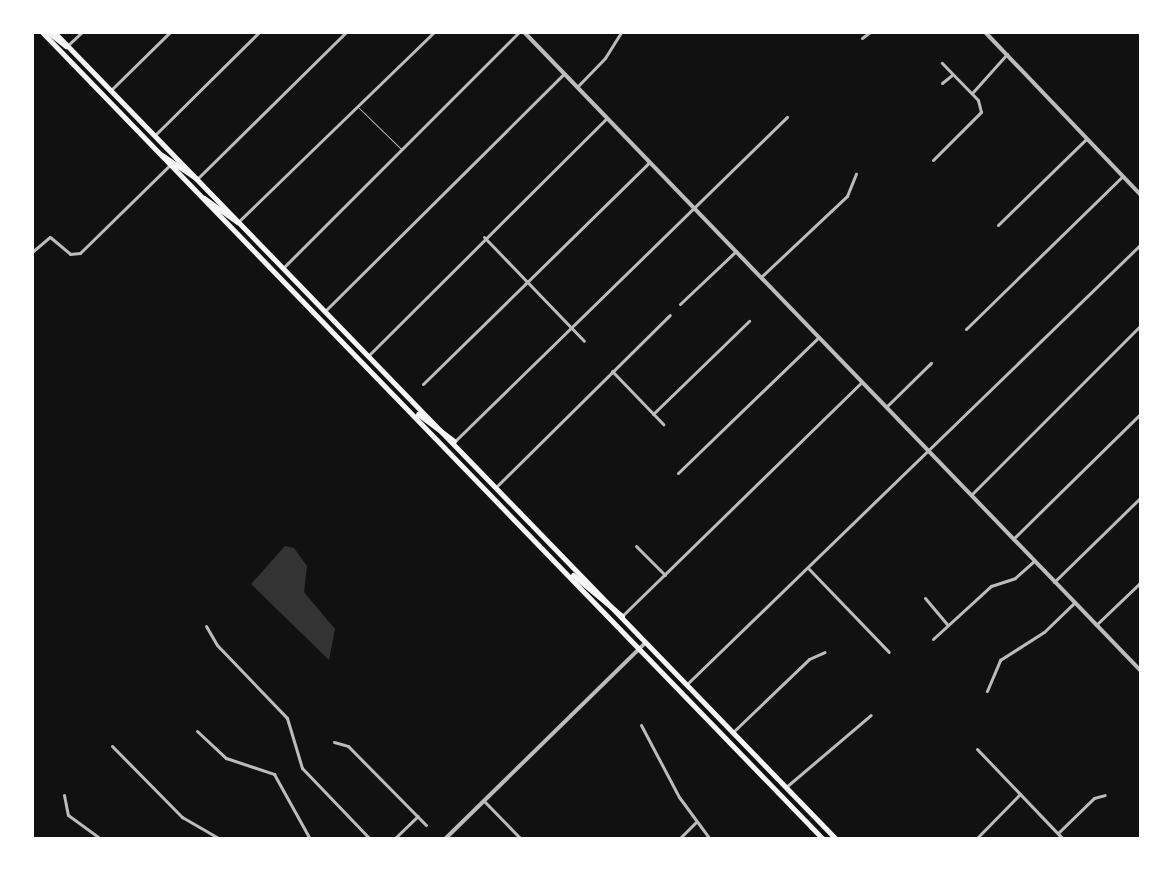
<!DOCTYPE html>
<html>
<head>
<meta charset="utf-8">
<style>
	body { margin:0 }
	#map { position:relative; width:1173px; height:871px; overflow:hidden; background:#111; font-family:"Archivo Narrow",sans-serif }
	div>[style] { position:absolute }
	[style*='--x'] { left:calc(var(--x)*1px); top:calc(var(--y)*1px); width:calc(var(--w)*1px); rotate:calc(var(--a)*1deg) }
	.water>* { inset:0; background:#333 }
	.service>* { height:1px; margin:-0.5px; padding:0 0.5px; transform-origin:0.5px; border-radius:0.5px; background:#bcbcbc }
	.minor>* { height:3px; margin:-1.5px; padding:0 1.5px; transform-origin:1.5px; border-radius:1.5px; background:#bcbcbc }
	.tertiary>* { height:4px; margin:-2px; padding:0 2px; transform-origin:2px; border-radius:2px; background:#bcbcbc }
	.primary>* { height:5px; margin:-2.5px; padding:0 2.5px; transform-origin:2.5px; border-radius:2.5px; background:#f5f5f5 }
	span { translate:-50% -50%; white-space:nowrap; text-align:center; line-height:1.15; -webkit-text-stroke:8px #fff; paint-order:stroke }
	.frame { position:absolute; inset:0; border:34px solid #fff; pointer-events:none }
</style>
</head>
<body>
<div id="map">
	<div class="water">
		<div style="clip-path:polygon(285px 546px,294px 548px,307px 566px,304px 592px,335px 629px,329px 660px,251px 584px)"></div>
	</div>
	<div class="service">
		<div style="--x:359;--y:108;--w:59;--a:44.3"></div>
	</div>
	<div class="minor">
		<div style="--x:862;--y:38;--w:10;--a:-37"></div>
		<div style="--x:67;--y:46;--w:21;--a:-43"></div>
		<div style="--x:942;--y:83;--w:13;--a:-39"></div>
		<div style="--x:577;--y:87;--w:40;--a:-46"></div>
		<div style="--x:605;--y:58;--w:31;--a:-58"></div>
		<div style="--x:110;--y:91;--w:84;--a:-44.5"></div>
		<div style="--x:973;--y:92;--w:51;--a:-48.2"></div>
		<div style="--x:154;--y:136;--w:148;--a:-44.7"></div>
		<div style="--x:933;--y:160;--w:68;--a:-45"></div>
		<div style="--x:981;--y:112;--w:12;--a:-104"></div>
		<div style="--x:978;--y:100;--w:52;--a:-134.2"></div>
		<div style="--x:198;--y:178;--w:208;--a:-44.6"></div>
		<div style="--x:238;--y:222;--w:273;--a:-44.1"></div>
		<div style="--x:998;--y:225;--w:123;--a:-44.3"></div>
		<div style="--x:484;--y:237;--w:144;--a:46.1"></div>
		<div style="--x:32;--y:252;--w:23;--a:-40"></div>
		<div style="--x:50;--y:237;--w:26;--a:40"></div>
		<div style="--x:70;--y:254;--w:10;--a:-6"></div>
		<div style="--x:80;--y:253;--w:127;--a:-44.4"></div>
		<div style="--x:284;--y:267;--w:332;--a:-45"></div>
		<div style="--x:761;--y:277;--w:118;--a:-43.3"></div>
		<div style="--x:847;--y:196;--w:24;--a:-68"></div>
		<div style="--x:680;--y:304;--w:77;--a:-43.4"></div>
		<div style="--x:327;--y:309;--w:334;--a:-44.8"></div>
		<div style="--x:966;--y:329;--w:219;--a:-44.3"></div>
		<div style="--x:370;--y:354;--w:334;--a:-44.9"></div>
		<div style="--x:612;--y:371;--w:74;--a:46.1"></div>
		<div style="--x:423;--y:384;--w:316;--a:-44.4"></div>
		<div style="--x:886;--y:407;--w:63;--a:-44.4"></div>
		<div style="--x:653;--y:414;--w:134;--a:-44.1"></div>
		<div style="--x:455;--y:441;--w:464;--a:-44.3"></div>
		<div style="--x:678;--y:473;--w:196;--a:-44"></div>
		<div style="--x:497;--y:486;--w:243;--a:-44.7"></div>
		<div style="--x:971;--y:495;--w:240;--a:-45"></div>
		<div style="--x:1013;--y:539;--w:180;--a:-44.5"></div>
		<div style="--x:636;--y:546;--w:41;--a:45"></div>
		<div style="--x:809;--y:569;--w:115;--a:46.1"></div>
		<div style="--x:1054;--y:582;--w:122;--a:-44.3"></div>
		<div style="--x:925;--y:598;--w:35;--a:50"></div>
		<div style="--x:622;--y:616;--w:335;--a:-44.3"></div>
		<div style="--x:1096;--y:625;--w:62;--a:-43.7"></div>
		<div style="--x:206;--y:626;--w:22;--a:60"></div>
		<div style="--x:217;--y:645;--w:101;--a:46.2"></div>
		<div style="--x:287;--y:718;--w:52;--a:73.3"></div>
		<div style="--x:302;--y:768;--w:98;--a:46.2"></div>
		<div style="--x:933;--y:639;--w:79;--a:-42.4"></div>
		<div style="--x:991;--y:586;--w:25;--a:-18"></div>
		<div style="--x:1015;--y:578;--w:25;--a:-42"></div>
		<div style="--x:687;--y:684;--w:632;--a:-44.1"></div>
		<div style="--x:987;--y:691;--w:34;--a:-67"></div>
		<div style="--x:1000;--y:660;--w:52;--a:-32.5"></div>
		<div style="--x:1044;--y:632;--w:43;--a:-44.1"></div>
		<div style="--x:641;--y:725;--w:81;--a:62.2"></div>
		<div style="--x:679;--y:797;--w:52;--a:53.6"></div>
		<div style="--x:197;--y:731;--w:40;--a:43"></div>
		<div style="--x:226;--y:758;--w:51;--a:18.4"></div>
		<div style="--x:274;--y:774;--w:74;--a:61"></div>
		<div style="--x:733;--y:732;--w:105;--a:-43.8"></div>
		<div style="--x:809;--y:659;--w:17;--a:-24"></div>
		<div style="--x:334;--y:742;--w:15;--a:16"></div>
		<div style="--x:348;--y:746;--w:111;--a:45.4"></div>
		<div style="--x:112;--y:746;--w:100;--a:45.4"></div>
		<div style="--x:182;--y:817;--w:44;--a:30.1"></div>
		<div style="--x:977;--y:749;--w:124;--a:46.3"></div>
		<div style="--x:786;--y:787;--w:111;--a:-40.3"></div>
		<div style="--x:64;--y:795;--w:20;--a:79"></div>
		<div style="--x:68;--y:815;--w:41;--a:36"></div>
		<div style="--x:484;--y:801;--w:53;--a:45.8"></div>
		<div style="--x:1058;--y:833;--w:50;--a:-44.2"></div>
		<div style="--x:1094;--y:798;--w:11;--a:-15"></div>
		<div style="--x:394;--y:839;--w:33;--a:-44"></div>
		<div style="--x:679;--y:839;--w:24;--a:-45"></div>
		<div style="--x:976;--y:839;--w:63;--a:-45.6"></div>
	</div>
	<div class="tertiary">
		<div style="--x:524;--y:32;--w:888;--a:46"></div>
		<div style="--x:985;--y:32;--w:226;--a:46.3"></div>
		<div style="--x:445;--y:839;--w:281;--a:-44.4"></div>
	</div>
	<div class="primary">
		<div style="--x:42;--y:32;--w:1123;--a:45.94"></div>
		<div style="--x:48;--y:32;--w:23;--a:38"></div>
		<div style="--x:54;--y:32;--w:1124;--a:45.9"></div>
		<div style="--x:162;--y:155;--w:42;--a:34.4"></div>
		<div style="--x:204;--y:198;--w:41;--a:36"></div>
		<div style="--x:418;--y:414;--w:45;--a:36.9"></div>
		<div style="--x:573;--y:575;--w:64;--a:39.9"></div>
	</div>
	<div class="frame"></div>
</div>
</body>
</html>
